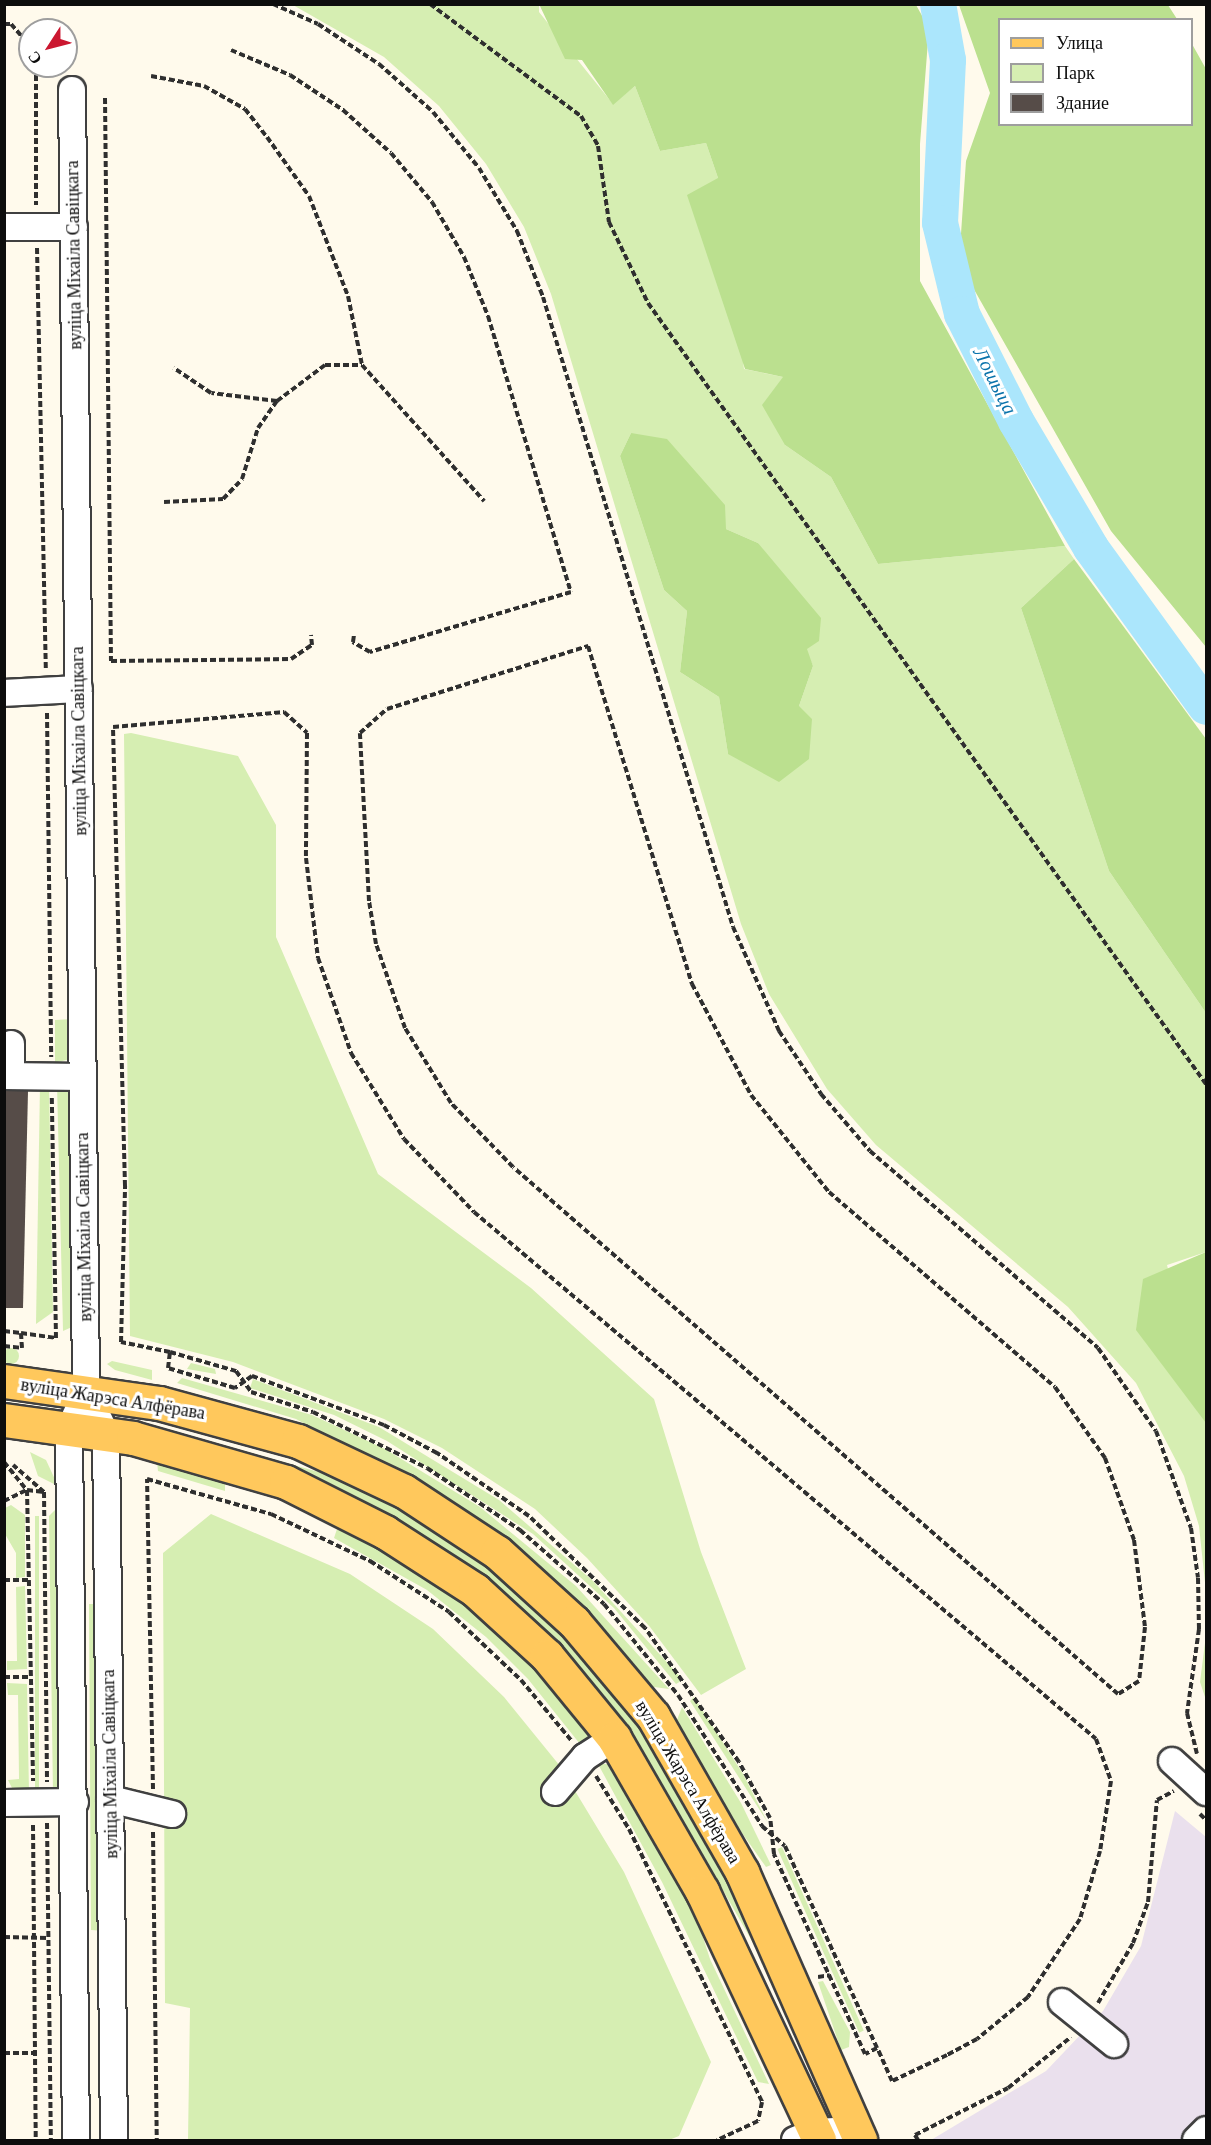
<!DOCTYPE html>
<html>
<head>
<meta charset="utf-8">
<style>
	body { margin:0 }
	#map { position:relative; width:1211px; height:2145px; overflow:hidden; background:#fffaec; font-family:"Crimson Pro",serif }
	div>[style] { position:absolute }
	[style*='--x'] { left:calc(var(--x)*1px); top:calc(var(--y)*1px); width:calc(var(--w)*1px); rotate:calc(var(--a)*1deg) }
	.industrial>* { inset:0; background:#eae0ed }
	.green>* { inset:0; background:#d6eeb2; transform-origin:0 0 }
	.round { border-radius:50% }
	.forest>* { inset:0; background:#bbe08f }
	.river>* { height:36px; margin:-18px; padding:0 18px; transform-origin:18px; border-radius:18px; background:#abe6fc }
	.building>* { inset:0; background:#564c48 }
	.path>* { height:4px; margin-top:-2px; transform-origin:0; background:repeating-linear-gradient(90deg,#2f2f2f 0 6px,transparent 0 9px) }
	.roads { filter:drop-shadow(2px 0 #404040) drop-shadow(-2px 0 #404040) drop-shadow(0 2px #404040) drop-shadow(0 -2px #404040) }
	.minor>* { height:26px; margin:-13px; padding:0 13px; transform-origin:13px; border-radius:13px; background:#fff }
	.major>* { height:33px; margin:-16.5px; padding:0 16.5px; transform-origin:16.5px; border-radius:16.5px; background:#ffc85c }
	span { translate:-50% -50%; white-space:nowrap; text-align:center; line-height:1.15; -webkit-text-stroke:6px #fff; paint-order:stroke }
	.street-label { font-size:18px; color:#0d0d0d }
	.water-label { font-size:20px; color:#0a73ab; font-style:italic }
	.frame { position:absolute; inset:0; border:6px solid #0d0d0d; pointer-events:none }
	.legend { position:absolute; left:998px; top:18px; width:195px; height:108px; box-sizing:border-box; background:#fff; border:2px solid #9e9e9e; margin:0; padding:8px 10px; list-style:none; font-size:18px; color:#0d0d0d }
	.legend li { display:flex; align-items:center; gap:12px; height:30px }
	.legend b { width:30px; border:2px solid #9e9e9e }
	.north { position:absolute; left:18px; top:18px; width:60px; height:60px; box-sizing:border-box; background:#fff; border:2px solid #9e9e9e; border-radius:50%; rotate:234deg; font-size:16px; font-weight:700; line-height:24px; text-align:center; color:#0d0d0d }
	.north::after { content:''; display:block; margin:auto; width:21px; height:27px; background:#cb1730; clip-path:polygon(50% 0,100% 100%,50% 72%,0 100%) }
</style>
</head>
<body>
<div id="map">
	<div class="industrial">
		<div style="clip-path:polygon(1175px 1811px,1206px 1837px,1206px 2140px,931px 2140px,1046px 2071px,1103px 2011px,1141px 1946px)"></div>
	</div>
	<div class="green">
		<div style="clip-path:polygon(evenodd,293px 5px,539px 5px,539px 12px,613px 104px,635px 86px,660px 151px,706px 143px,718px 178px,744px 369px,783px 377px,785px 445px,831px 477px,878px 564px,1065px 546px,1074px 559px,1021px 608px,1109px 871px,1206px 1013px,1206px 1252px,1167px 1265px,1206px 1423px,1206px 1592px,1199px 1526px,1184px 1476px,1136px 1383px,1068px 1307px,876px 1145px,827px 1089px,769px 994px,741px 924px,551px 294px,524px 227px,486px 164px,439px 106px,384px 57px,293px 5px,631px 433px,726px 529px,758px 543px,813px 666px,799px 706px,728px 754px,719px 697px,680px 672px,687px 611px,664px 590px,620px 456px,631px 433px)"></div>
		<div style="clip-path:polygon(131px 733px,238px 756px,276px 825px,276px 937px,378px 1174px,531px 1288px,654px 1399px,701px 1552px,746px 1669px,701px 1695px,650px 1627px,587px 1558px,535px 1509px,442px 1448px,384px 1419px,233px 1362px,130px 1336px,124px 734px)"></div>
		<div style="clip-path:polygon(74px 1019px,70px 1059px,55px 1063px,55px 1020px)"></div>
		<div style="clip-path:polygon(49px 1083px,53px 1312px,36px 1324px,40px 1084px)"></div>
		<div style="clip-path:polygon(57px 1084px,72px 1087px,81px 1150px,70px 1214px,72px 1327px,63px 1331px)"></div>
		<div class="round" style="left:3px;top:1348px;width:16px;height:16px"></div>
		<div style="clip-path:polygon(112px 1361px,152px 1370px,152px 1380px,115px 1370px,107px 1364px)"></div>
		<div style="clip-path:polygon(191px 1363px,215px 1369px,216px 1374px,187px 1369px)"></div>
		<div style="clip-path:polygon(182px 1378px,312px 1415px,385px 1449px,480px 1507px,576px 1586px,669px 1689px,647px 1686px,345px 1446px,296px 1419px,177px 1383px)"></div>
		<div style="clip-path:polygon(253px 1379px,379px 1427px,499px 1500px,593px 1581px,683px 1680px,676px 1684px,614px 1608px,533px 1534px,387px 1441px,334px 1415px,250px 1388px)"></div>
		<div style="clip-path:polygon(173px 1431px,347px 1480px,400px 1506px,495px 1570px,572px 1642px,656px 1748px,723px 1867px,809px 2061px,756px 1948px,689px 1831px,612px 1709px,562px 1651px,499px 1590px,393px 1517px,302px 1474px)"></div>
		<div style="clip-path:polygon(30px 1452px,46px 1460px,58px 1486px,38px 1476px)"></div>
		<div style="clip-path:polygon(170px 1460px,225px 1483px,225px 1491px,158px 1471px,157px 1462px)"></div>
		<div style="clip-path:polygon(11px 1505px,25px 1515px,25px 1577px,16px 1578px,16px 1553px,5px 1534px,5px 1508px)"></div>
		<div style="clip-path:polygon(56px 1509px,60px 1509px,62px 1787px,53px 1794px,49px 1516px)"></div>
		<div style="clip-path:polygon(211px 1514px,350px 1574px,433px 1629px,504px 1697px,560px 1766px,624px 1872px,711px 2062px,679px 2136px,669px 2140px,188px 2140px,190px 2008px,165px 2003px,163px 1553px)"></div>
		<div style="left:35px;top:1516px;width:4px;height:280px"></div>
		<div style="clip-path:polygon(337px 1529px,401px 1555px,442px 1582px,537px 1669px,589px 1732px,588px 1743px,584px 1749px,528px 1679px,486px 1637px,427px 1590px,334px 1538px)"></div>
		<div style="clip-path:polygon(25px 1586px,27px 1669px,7px 1670px,7px 1661px,17px 1661px,16px 1587px)"></div>
		<div style="clip-path:polygon(89px 1604px,93px 1604px,103px 1664px,105px 1931px,91px 1930px)"></div>
		<div style="clip-path:polygon(1206px 1635px,1206px 1700px,1200px 1682px)"></div>
		<div style="clip-path:polygon(7px 1683px,27px 1684px,29px 1792px,12px 1788px,8px 1780px,19px 1779px,18px 1695px,8px 1695px)"></div>
		<div style="clip-path:polygon(694px 1697px,743px 1774px,768px 1823px,690px 1701px)"></div>
		<div style="clip-path:polygon(682px 1707px,741px 1803px,771px 1865px,766px 1867px,728px 1813px,675px 1725px)"></div>
		<div style="clip-path:polygon(598px 1764px,613px 1764px,689px 1894px,710px 1959px,769px 2084px,758px 2082px,662px 1882px)"></div>
		<div style="left:782px;top:1847px;width:201px;height:5px;rotate:66deg"></div>
		<div style="clip-path:polygon(823px 1981px,850px 2032px,849px 2047px,841px 2050px,818px 1982px)"></div>
	</div>
	<div class="forest">
		<div style="clip-path:polygon(539px 4px,916px 5px,929px 28px,920px 144px,920px 281px,1065px 546px,878px 564px,831px 477px,785px 445px,762px 405px,783px 377px,745px 369px,687px 195px,718px 178px,706px 143px,660px 151px,635px 86px,613px 105px,582px 60px,565px 59px)"></div>
		<div style="clip-path:polygon(959px 5px,1168px 5px,1177px 19px,1000px 20px,1000px 124px,1192px 124px,1192px 44px,1206px 69px,1206px 647px,1111px 531px,959px 263px,966px 161px,990px 93px)"></div>
		<div style="clip-path:polygon(631px 433px,667px 439px,725px 505px,726px 529px,758px 543px,821px 618px,819px 641px,807px 649px,813px 666px,799px 706px,812px 719px,809px 759px,779px 782px,728px 754px,719px 697px,680px 672px,687px 611px,664px 590px,620px 456px)"></div>
		<div style="clip-path:polygon(1074px 559px,1206px 739px,1206px 1013px,1109px 871px,1021px 608px)"></div>
		<div style="clip-path:polygon(1206px 1252px,1206px 1423px,1136px 1330px,1143px 1279px)"></div>
	</div>
	<div class="river">
		<div style="--x:938;--y:4;--w:57;--a:79.9"></div>
		<div style="--x:948;--y:60;--w:163;--a:92.8"></div>
		<div style="--x:940;--y:223;--w:94;--a:76.4"></div>
		<div style="--x:962;--y:314;--w:120;--a:63.2"></div>
		<div style="--x:1016;--y:421;--w:147;--a:59.4"></div>
		<div style="--x:1091;--y:548;--w:196;--a:54.1"></div>
	</div>
	<div class="building">
		<div style="clip-path:polygon(4px 1091px,28px 1091px,23px 1308px,4px 1308px)"></div>
	</div>
	<div class="path">
		<div style="--x:273;--y:4;--w:49;--a:24"></div>
		<div style="--x:318;--y:24;--w:73;--a:33.3"></div>
		<div style="--x:379;--y:64;--w:72;--a:41.6"></div>
		<div style="--x:433;--y:112;--w:72;--a:50.6"></div>
		<div style="--x:479;--y:168;--w:74;--a:58.9"></div>
		<div style="--x:517;--y:231;--w:71;--a:68.5"></div>
		<div style="--x:543;--y:297;--w:658;--a:73.22"></div>
		<div style="--x:733;--y:927;--w:114;--a:66.1"></div>
		<div style="--x:779;--y:1031;--w:76;--a:56.3"></div>
		<div style="--x:821;--y:1094;--w:75;--a:49.3"></div>
		<div style="--x:870;--y:1151;--w:301;--a:40.8"></div>
		<div style="--x:1098;--y:1348;--w:101;--a:55.1"></div>
		<div style="--x:1156;--y:1431;--w:103;--a:70.2"></div>
		<div style="--x:1191;--y:1528;--w:50;--a:82"></div>
		<div style="--x:1198;--y:1578;--w:51;--a:88.9"></div>
		<div style="--x:1199;--y:1629;--w:85;--a:98.1"></div>
		<div style="--x:1187;--y:1713;--w:42;--a:76.3"></div>
		<div style="--x:430;--y:4;--w:188;--a:36.6"></div>
		<div style="--x:581;--y:116;--w:34;--a:60"></div>
		<div style="--x:598;--y:146;--w:77;--a:81.8"></div>
		<div style="--x:609;--y:222;--w:90;--a:64.3"></div>
		<div style="--x:648;--y:303;--w:960;--a:54.46"></div>
		<div style="--x:4;--y:24;--w:7;--a:0"></div>
		<div style="--x:11;--y:24;--w:29;--a:49"></div>
		<div style="--x:231;--y:50;--w:64;--a:23"></div>
		<div style="--x:290;--y:75;--w:64;--a:33.4"></div>
		<div style="--x:343;--y:110;--w:64;--a:41.9"></div>
		<div style="--x:391;--y:153;--w:64;--a:50.1"></div>
		<div style="--x:432;--y:202;--w:64;--a:59.8"></div>
		<div style="--x:464;--y:257;--w:64;--a:67.9"></div>
		<div style="--x:488;--y:316;--w:288;--a:73.3"></div>
		<div style="--x:571;--y:592;--w:210;--a:163.4"></div>
		<div style="--x:370;--y:652;--w:20;--a:-150"></div>
		<div style="--x:353;--y:642;--w:7;--a:-82"></div>
		<div style="--x:36;--y:66;--w:139;--a:90"></div>
		<div style="--x:151;--y:76;--w:54;--a:10.7"></div>
		<div style="--x:204;--y:86;--w:47;--a:29.3"></div>
		<div style="--x:245;--y:109;--w:36;--a:52"></div>
		<div style="--x:267;--y:137;--w:72;--a:54.6"></div>
		<div style="--x:309;--y:196;--w:107;--a:68.7"></div>
		<div style="--x:348;--y:296;--w:70;--a:78.5"></div>
		<div style="--x:362;--y:365;--w:183;--a:48.1"></div>
		<div style="--x:105;--y:98;--w:563;--a:89.39"></div>
		<div style="--x:111;--y:661;--w:180;--a:-0.6"></div>
		<div style="--x:291;--y:659;--w:25;--a:-34"></div>
		<div style="--x:312;--y:645;--w:10;--a:-96"></div>
		<div style="--x:37;--y:248;--w:422;--a:88.8"></div>
		<div style="--x:277;--y:401;--w:60;--a:-36.9"></div>
		<div style="--x:325;--y:365;--w:37;--a:0"></div>
		<div style="--x:164;--y:502;--w:59;--a:-2.9"></div>
		<div style="--x:223;--y:499;--w:28;--a:-46"></div>
		<div style="--x:242;--y:479;--w:53;--a:-72.6"></div>
		<div style="--x:258;--y:428;--w:33;--a:-55"></div>
		<div style="--x:277;--y:401;--w:66;--a:-173.1"></div>
		<div style="--x:211;--y:393;--w:45;--a:-146"></div>
		<div style="--x:588;--y:646;--w:354;--a:72.9"></div>
		<div style="--x:692;--y:984;--w:126;--a:62"></div>
		<div style="--x:751;--y:1095;--w:124;--a:51.2"></div>
		<div style="--x:829;--y:1192;--w:298;--a:40.8"></div>
		<div style="--x:1055;--y:1387;--w:87;--a:54.8"></div>
		<div style="--x:1105;--y:1458;--w:87;--a:70.5"></div>
		<div style="--x:1134;--y:1540;--w:88;--a:82.8"></div>
		<div style="--x:1145;--y:1627;--w:54;--a:96.3"></div>
		<div style="--x:1139;--y:1681;--w:25;--a:148"></div>
		<div style="--x:1118;--y:1694;--w:802;--a:-138.94"></div>
		<div style="--x:513;--y:1167;--w:89;--a:-134.1"></div>
		<div style="--x:451;--y:1103;--w:88;--a:-121.5"></div>
		<div style="--x:405;--y:1028;--w:89;--a:-109"></div>
		<div style="--x:376;--y:944;--w:44;--a:-99.2"></div>
		<div style="--x:369;--y:901;--w:168;--a:-93.1"></div>
		<div style="--x:360;--y:733;--w:36;--a:-42"></div>
		<div style="--x:387;--y:709;--w:211;--a:-17.4"></div>
		<div style="--x:284;--y:712;--w:31;--a:42"></div>
		<div style="--x:307;--y:733;--w:125;--a:90.5"></div>
		<div style="--x:306;--y:858;--w:101;--a:83.2"></div>
		<div style="--x:318;--y:958;--w:101;--a:70.8"></div>
		<div style="--x:351;--y:1053;--w:101;--a:58.4"></div>
		<div style="--x:404;--y:1139;--w:101;--a:46.2"></div>
		<div style="--x:474;--y:1212;--w:815;--a:40.27"></div>
		<div style="--x:1096;--y:1739;--w:45;--a:70.3"></div>
		<div style="--x:1111;--y:1781;--w:71;--a:98.9"></div>
		<div style="--x:1100;--y:1851;--w:71;--a:106.4"></div>
		<div style="--x:1080;--y:1919;--w:94;--a:123.7"></div>
		<div style="--x:1028;--y:1997;--w:66;--a:140.5"></div>
		<div style="--x:977;--y:2039;--w:34;--a:152"></div>
		<div style="--x:947;--y:2055;--w:61;--a:154.7"></div>
		<div style="--x:892;--y:2081;--w:36;--a:-114"></div>
		<div style="--x:877;--y:2048;--w:13;--a:153"></div>
		<div style="--x:865;--y:2054;--w:220;--a:-114.5"></div>
		<div style="--x:774;--y:1854;--w:36;--a:-96"></div>
		<div style="--x:770;--y:1818;--w:64;--a:-119"></div>
		<div style="--x:739;--y:1762;--w:164;--a:-125"></div>
		<div style="--x:645;--y:1628;--w:161;--a:-136"></div>
		<div style="--x:529;--y:1516;--w:112;--a:-145.6"></div>
		<div style="--x:437;--y:1453;--w:60;--a:-152.2"></div>
		<div style="--x:384;--y:1425;--w:141;--a:-159.6"></div>
		<div style="--x:252;--y:1376;--w:21;--a:145"></div>
		<div style="--x:235;--y:1388;--w:70;--a:-163.4"></div>
		<div style="--x:168;--y:1368;--w:16;--a:-83"></div>
		<div style="--x:170;--y:1352;--w:50;--a:-168.5"></div>
		<div style="--x:121;--y:1342;--w:156;--a:-88.5"></div>
		<div style="--x:125;--y:1186;--w:459;--a:-91.5"></div>
		<div style="--x:113;--y:727;--w:172;--a:-5"></div>
		<div style="--x:47;--y:713;--w:344;--a:89.3"></div>
		<div style="--x:4;--y:1331;--w:17;--a:7"></div>
		<div style="--x:4;--y:1346;--w:18;--a:6"></div>
		<div style="--x:22;--y:1348;--w:15;--a:-94"></div>
		<div style="--x:21;--y:1333;--w:35;--a:8"></div>
		<div style="--x:56;--y:1338;--w:241;--a:-91"></div>
		<div style="--x:170;--y:1352;--w:69;--a:16.1"></div>
		<div style="--x:236;--y:1371;--w:26;--a:54"></div>
		<div style="--x:251;--y:1392;--w:65;--a:17.9"></div>
		<div style="--x:313;--y:1412;--w:127;--a:26.2"></div>
		<div style="--x:427;--y:1468;--w:112;--a:33.7"></div>
		<div style="--x:520;--y:1530;--w:112;--a:41.4"></div>
		<div style="--x:604;--y:1604;--w:117;--a:50.9"></div>
		<div style="--x:678;--y:1695;--w:156;--a:57.3"></div>
		<div style="--x:762;--y:1826;--w:30;--a:41"></div>
		<div style="--x:785;--y:1846;--w:222;--a:65.5"></div>
		<div style="--x:4;--y:1462;--w:36;--a:51"></div>
		<div style="--x:27;--y:1490;--w:291;--a:88.8"></div>
		<div style="--x:44;--y:1492;--w:290;--a:89.4"></div>
		<div style="--x:4;--y:1501;--w:25;--a:-26"></div>
		<div style="--x:27;--y:1490;--w:17;--a:7"></div>
		<div style="--x:44;--y:1492;--w:41;--a:-138.9"></div>
		<div style="--x:4;--y:1580;--w:25;--a:0"></div>
		<div style="--x:4;--y:1677;--w:26;--a:0"></div>
		<div style="--x:596;--y:1776;--w:62;--a:58.1"></div>
		<div style="--x:629;--y:1829;--w:304;--a:64"></div>
		<div style="--x:762;--y:2102;--w:19;--a:102"></div>
		<div style="--x:758;--y:2121;--w:45;--a:155.1"></div>
		<div style="--x:153;--y:1789;--w:310;--a:-91.1"></div>
		<div style="--x:147;--y:1479;--w:129;--a:15.8"></div>
		<div style="--x:271;--y:1514;--w:110;--a:25.4"></div>
		<div style="--x:370;--y:1561;--w:94;--a:32.8"></div>
		<div style="--x:449;--y:1612;--w:99;--a:43.4"></div>
		<div style="--x:521;--y:1680;--w:78;--a:50.2"></div>
		<div style="--x:1200;--y:1814;--w:8;--a:45"></div>
		<div style="--x:47;--y:1823;--w:317;--a:89.3"></div>
		<div style="--x:33;--y:1825;--w:315;--a:89.5"></div>
		<div style="--x:153;--y:1832;--w:308;--a:89.3"></div>
		<div style="--x:4;--y:1937;--w:44;--a:1.3"></div>
		<div style="--x:818;--y:1977;--w:12;--a:-9"></div>
		<div style="--x:1098;--y:2003;--w:69;--a:-59.7"></div>
		<div style="--x:1133;--y:1943;--w:44;--a:-69.9"></div>
		<div style="--x:1148;--y:1902;--w:102;--a:-85"></div>
		<div style="--x:1157;--y:1800;--w:19;--a:-28"></div>
		<div style="--x:4;--y:2053;--w:31;--a:0"></div>
		<div style="--x:918;--y:2140;--w:6;--a:-121"></div>
		<div style="--x:915;--y:2135;--w:104;--a:-26.8"></div>
		<div style="--x:1008;--y:2088;--w:81;--a:-39"></div>
	</div>
	<div class="roads">
		<div class="minor">
			<div style="--x:72;--y:90;--w:1302;--a:89.38"></div>
			<div style="--x:86;--y:1392;--w:42;--a:114.1"></div>
			<div style="--x:69;--y:1430;--w:710;--a:89.44"></div>
			<div style="--x:4;--y:227;--w:70;--a:0"></div>
			<div style="--x:4;--y:693;--w:75;--a:-3.1"></div>
			<div style="--x:11;--y:1044;--w:32;--a:90"></div>
			<div style="--x:4;--y:1076;--w:79;--a:0.7"></div>
			<div style="--x:86;--y:1392;--w:47;--a:64.5"></div>
			<div style="--x:106;--y:1434;--w:706;--a:89.35"></div>
			<div style="--x:1172;--y:1761;--w:46;--a:42.4"></div>
			<div style="--x:555;--y:1792;--w:46;--a:-49.4"></div>
			<div style="--x:585;--y:1757;--w:35;--a:-33"></div>
			<div style="--x:110;--y:1799;--w:64;--a:13.6"></div>
			<div style="--x:4;--y:1803;--w:71;--a:-0.8"></div>
			<div style="--x:1062;--y:2002;--w:67;--a:38.9"></div>
			<div style="--x:795;--y:2140;--w:22;--a:-22"></div>
			<div style="--x:815;--y:2132;--w:40;--a:-2.9"></div>
			<div style="--x:1196;--y:2140;--w:14;--a:-45"></div>
		</div>
		<div class="major">
			<div style="--x:4;--y:1381;--w:157;--a:8.1"></div>
			<div style="--x:159;--y:1403;--w:144;--a:15.3"></div>
			<div style="--x:298;--y:1441;--w:117;--a:25.3"></div>
			<div style="--x:404;--y:1491;--w:111;--a:33.3"></div>
			<div style="--x:497;--y:1552;--w:104;--a:42.3"></div>
			<div style="--x:574;--y:1622;--w:123;--a:50"></div>
			<div style="--x:653;--y:1716;--w:180;--a:60.3"></div>
			<div style="--x:742;--y:1872;--w:293;--a:66.2"></div>
			<div style="--x:4;--y:1420;--w:130;--a:7.9"></div>
			<div style="--x:133;--y:1438;--w:159;--a:16"></div>
			<div style="--x:286;--y:1482;--w:111;--a:26.8"></div>
			<div style="--x:385;--y:1532;--w:107;--a:32.8"></div>
			<div style="--x:475;--y:1590;--w:98;--a:42.5"></div>
			<div style="--x:547;--y:1656;--w:106;--a:50.7"></div>
			<div style="--x:614;--y:1738;--w:177;--a:60.1"></div>
			<div style="--x:702;--y:1891;--w:275;--a:64.8"></div>
		</div>
	</div>
	<div class="street-label">
		<span style="left:74px;top:255px;rotate:-91deg">вуліца Міхаіла Савіцкага</span>
		<span style="left:79px;top:741px;rotate:-91deg">вуліца Міхаіла Савіцкага</span>
		<span style="left:84px;top:1227px;rotate:-91deg">вуліца Міхаіла Савіцкага</span>
		<span style="left:113px;top:1399px;rotate:9deg">вуліца Жарэса Алфёрава</span>
		<span style="left:110px;top:1764px;rotate:-91deg">вуліца Міхаіла Савіцкага</span>
		<span style="left:688px;top:1782px;rotate:59deg">вуліца Жарэса Алфёрава</span>
	</div>
	<div class="water-label">
		<span style="left:995px;top:381px;rotate:63deg">Лошыца</span>
	</div>
	<div class="frame"></div>
	<ul class="legend">
	<li><b style="height:8px;background:#ffc85c"></b>Улица</li>
	<li><b style="height:16px;background:#d6eeb2"></b>Парк</li>
	<li><b style="height:16px;background:#564c48"></b>Здание</li>
	</ul>
	<div class="north">С</div>
</div>
</body>
</html>
